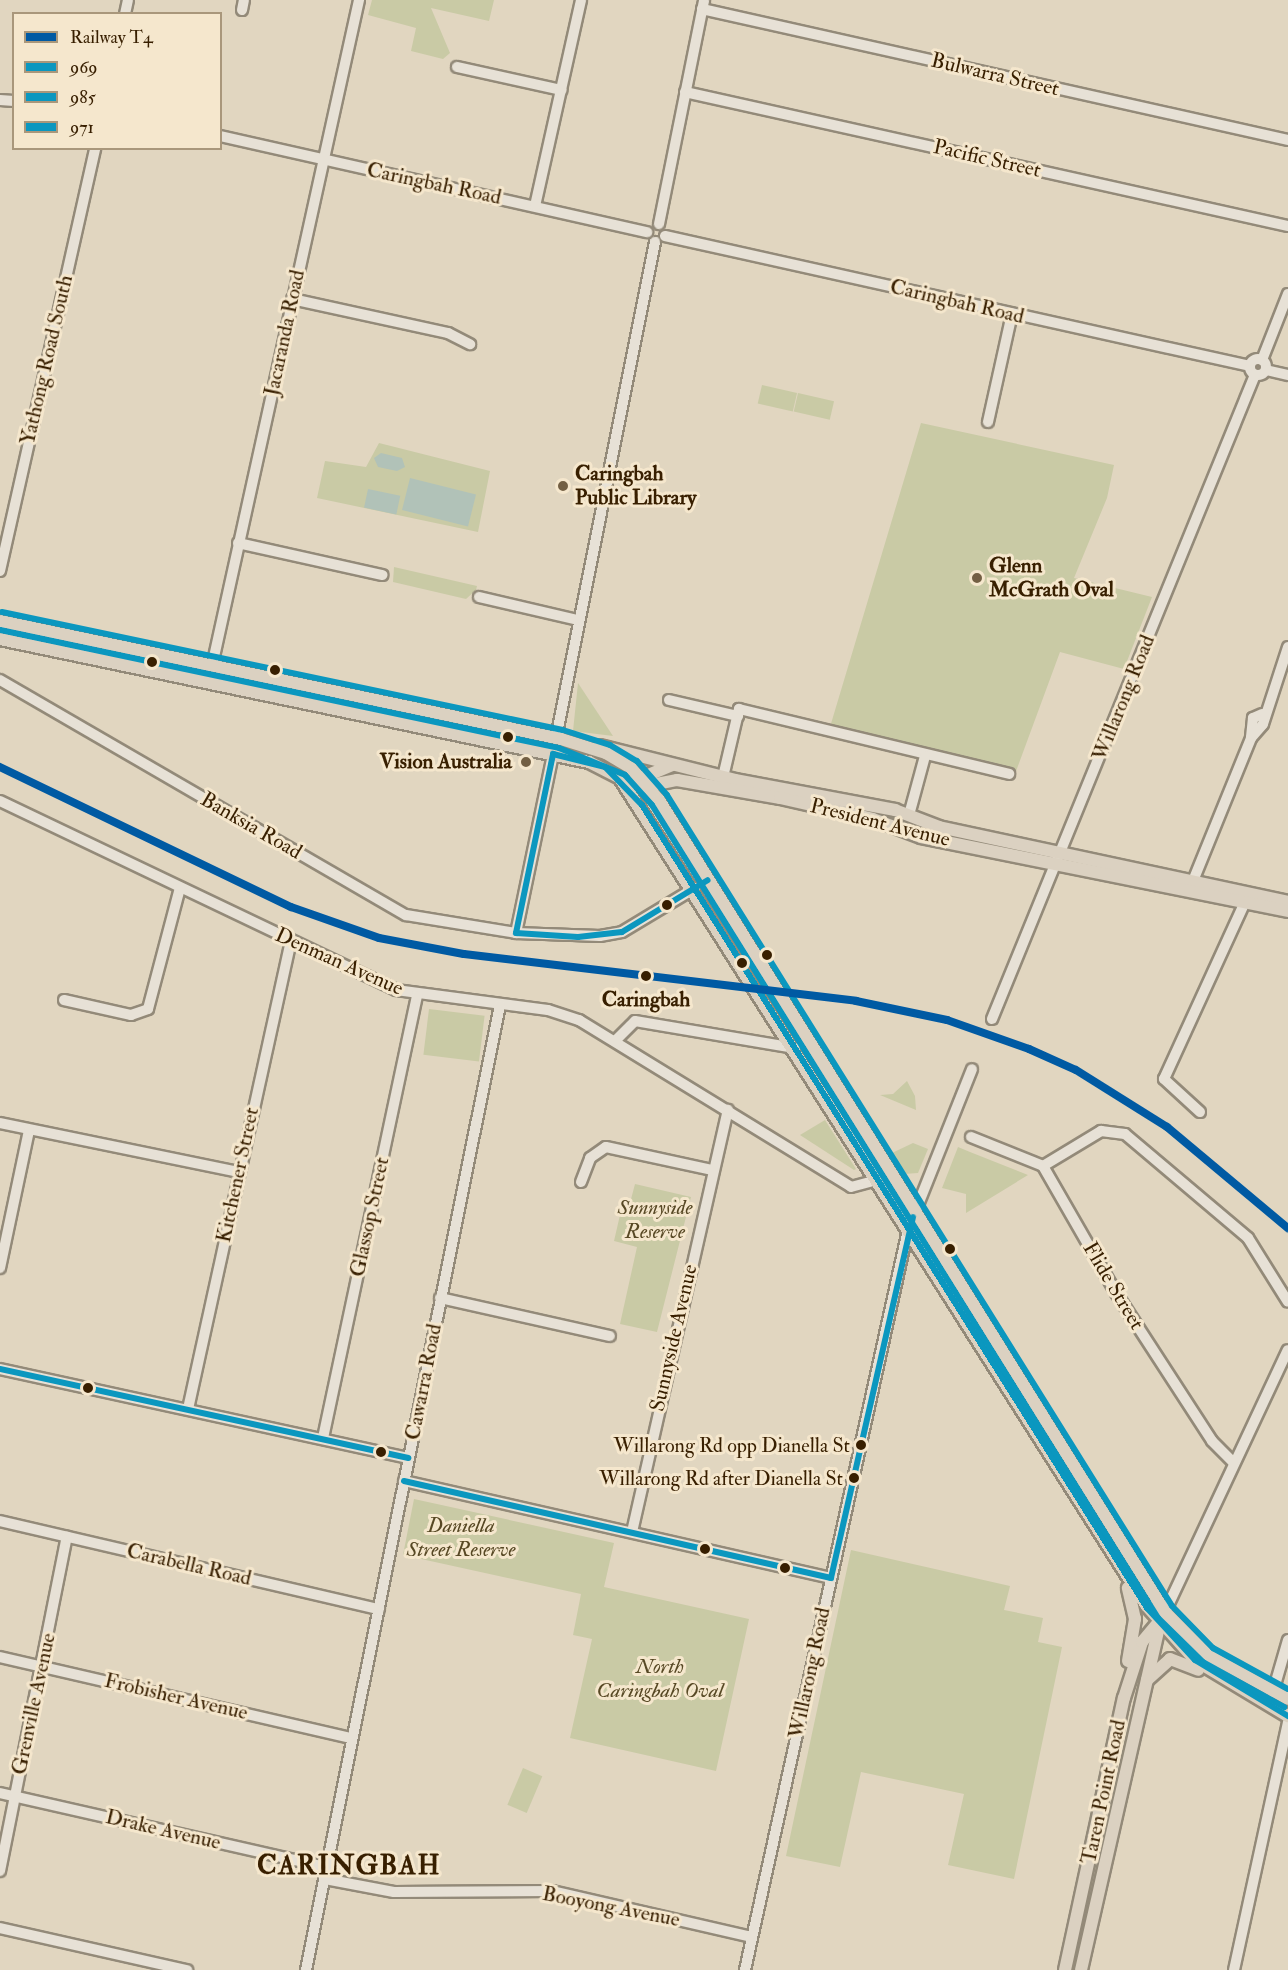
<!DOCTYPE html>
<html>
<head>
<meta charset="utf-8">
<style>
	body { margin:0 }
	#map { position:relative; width:1288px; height:1970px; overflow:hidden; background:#e1d6c0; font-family:"IM FELL Double Pica",serif }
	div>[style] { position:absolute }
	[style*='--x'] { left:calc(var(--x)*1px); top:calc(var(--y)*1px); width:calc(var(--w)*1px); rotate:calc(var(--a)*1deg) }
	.green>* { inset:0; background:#c9caa5; transform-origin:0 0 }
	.water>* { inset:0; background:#b1c2b8; transform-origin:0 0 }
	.roads { filter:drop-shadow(2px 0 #938a79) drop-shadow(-2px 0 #938a79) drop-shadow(0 2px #938a79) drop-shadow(0 -2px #938a79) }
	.minor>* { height:10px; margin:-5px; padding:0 5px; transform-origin:5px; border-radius:5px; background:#e7e1d6 }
	.minor>.ring { margin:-5px; padding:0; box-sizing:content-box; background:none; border:10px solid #e7e1d6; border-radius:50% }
	.major>* { height:12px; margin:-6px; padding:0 6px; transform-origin:6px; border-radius:6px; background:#dbd1c1 }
	.bus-1>* { height:6px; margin:-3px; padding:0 3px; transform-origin:3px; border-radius:3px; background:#0b97bf }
	.bus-2>* { height:6px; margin:-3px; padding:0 3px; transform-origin:3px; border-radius:3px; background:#0b97bf }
	.bus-3>* { height:6px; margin:-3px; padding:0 3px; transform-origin:3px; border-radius:3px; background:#0b97bf }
	.rail-1>* { height:8px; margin:-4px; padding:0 4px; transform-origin:4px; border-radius:4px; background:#005aa3 }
	.dots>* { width:16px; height:16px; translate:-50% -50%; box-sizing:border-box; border:3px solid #f5e7cd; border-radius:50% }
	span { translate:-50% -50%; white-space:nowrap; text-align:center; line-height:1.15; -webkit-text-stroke:6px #f5e7cd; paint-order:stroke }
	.bus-label { font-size:20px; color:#381f00 }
	.right { translate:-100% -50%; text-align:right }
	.street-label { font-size:21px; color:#381f00 }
	.poi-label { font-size:21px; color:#381f00; font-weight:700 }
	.left { translate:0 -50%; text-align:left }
	.stop-label { font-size:21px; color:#381f00; font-weight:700 }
	.park-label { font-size:21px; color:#574824; font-style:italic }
	.district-label { font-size:27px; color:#381f00; font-weight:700; letter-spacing:1.5px }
	.legend { position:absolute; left:12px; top:12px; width:210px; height:138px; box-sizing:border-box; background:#f5e7cd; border:2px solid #a9977b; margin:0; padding:8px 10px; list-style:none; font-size:18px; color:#381f00 }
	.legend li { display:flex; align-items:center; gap:12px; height:30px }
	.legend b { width:30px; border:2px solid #a9977b }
</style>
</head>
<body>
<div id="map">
	<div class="green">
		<div style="clip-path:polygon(372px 0,494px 0,489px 21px,431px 8px,450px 53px,443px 59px,411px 51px,416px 28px,368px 15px)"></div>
		<div style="left:762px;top:385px;width:36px;height:19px;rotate:13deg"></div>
		<div style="left:798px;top:393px;width:37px;height:19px;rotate:13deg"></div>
		<div style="clip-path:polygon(921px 423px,1114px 465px,1107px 498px,1074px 578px,1152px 597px,1124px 669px,1060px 652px,1015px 774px,830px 727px)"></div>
		<div style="clip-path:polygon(379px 443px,490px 471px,478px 532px,317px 498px,325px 461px,366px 467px)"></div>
		<div style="clip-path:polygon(394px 567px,477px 586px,476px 590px,466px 599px,393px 582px)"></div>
		<div style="clip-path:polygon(578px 683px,613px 736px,573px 731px)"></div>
		<div style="left:429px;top:1009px;width:56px;height:46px;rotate:7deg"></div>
		<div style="clip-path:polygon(907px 1081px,915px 1096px,916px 1110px,880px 1095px,893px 1094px)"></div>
		<div style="clip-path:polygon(825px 1120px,856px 1169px,854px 1170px,800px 1135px)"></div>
		<div style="clip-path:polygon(913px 1143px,928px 1149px,918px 1173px,904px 1174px,892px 1153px)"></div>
		<div style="clip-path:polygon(958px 1147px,970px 1152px,1028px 1175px,966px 1213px,966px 1194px,942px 1188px)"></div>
		<div style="clip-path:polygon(635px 1184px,691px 1197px,657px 1332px,620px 1324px,637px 1247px,614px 1241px,623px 1202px,630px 1203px)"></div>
		<div style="clip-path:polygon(414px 1499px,614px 1543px,604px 1587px,749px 1619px,716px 1771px,570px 1738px,592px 1639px,573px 1635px,581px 1594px,403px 1555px)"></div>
		<div style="clip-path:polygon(851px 1550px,1010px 1586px,1004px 1610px,1043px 1618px,1038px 1642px,1062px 1647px,1014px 1879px,948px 1865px,964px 1794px,861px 1772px,840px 1867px,786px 1856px)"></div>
		<div style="left:523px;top:1768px;width:21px;height:40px;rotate:23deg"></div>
	</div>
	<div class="water">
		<div style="clip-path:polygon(381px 453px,402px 458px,405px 467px,397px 471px,378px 467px,374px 458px)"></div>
		<div style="left:410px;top:478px;width:68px;height:33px;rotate:14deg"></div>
		<div style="left:368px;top:489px;width:33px;height:19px;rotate:12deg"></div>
	</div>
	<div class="roads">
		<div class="minor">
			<div style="--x:702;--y:9;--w:600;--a:12.6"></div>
			<div style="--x:242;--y:10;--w:10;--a:-79"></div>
			<div style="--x:125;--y:14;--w:14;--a:-78"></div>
			<div style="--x:457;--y:67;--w:107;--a:12.4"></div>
			<div style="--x:685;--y:92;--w:618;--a:12.53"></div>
			<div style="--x:0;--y:100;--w:14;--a:4"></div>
			<div style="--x:220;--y:136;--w:438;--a:12.7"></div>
			<div style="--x:535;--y:206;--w:211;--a:-77.4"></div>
			<div style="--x:659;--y:224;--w:228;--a:-78.6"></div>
			<div style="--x:665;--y:236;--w:599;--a:12.53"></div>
			<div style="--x:292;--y:299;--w:160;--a:12.3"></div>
			<div style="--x:448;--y:333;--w:25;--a:27"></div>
			<div class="ring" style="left:1250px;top:359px;width:6px;height:6px"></div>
			<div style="--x:1262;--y:360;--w:71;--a:-68.5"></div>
			<div style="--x:1266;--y:370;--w:23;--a:13"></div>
			<div style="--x:988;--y:422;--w:111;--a:-77.5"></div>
			<div style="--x:238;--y:543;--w:148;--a:12.5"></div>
			<div style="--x:0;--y:571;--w:434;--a:-77.3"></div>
			<div style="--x:479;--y:597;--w:102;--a:13.1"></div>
			<div style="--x:212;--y:666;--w:682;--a:-77.55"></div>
			<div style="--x:0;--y:680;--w:469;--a:30.1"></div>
			<div style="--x:406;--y:915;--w:111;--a:9.3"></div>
			<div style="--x:516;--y:933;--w:84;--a:2"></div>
			<div style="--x:600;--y:936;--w:22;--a:-10"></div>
			<div style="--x:622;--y:932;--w:85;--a:-31.1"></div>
			<div style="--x:669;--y:700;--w:71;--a:13.1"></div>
			<div style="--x:1262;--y:714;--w:10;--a:156"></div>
			<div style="--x:1253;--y:718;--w:20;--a:96"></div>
			<div style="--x:1251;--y:738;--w:18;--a:-49"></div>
			<div style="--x:1263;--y:724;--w:81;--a:-72"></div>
			<div style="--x:556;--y:738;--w:506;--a:-78.71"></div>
			<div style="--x:723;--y:777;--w:70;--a:-76.8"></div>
			<div style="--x:739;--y:709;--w:278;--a:13.5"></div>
			<div style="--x:0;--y:801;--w:439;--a:25.5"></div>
			<div style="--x:396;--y:990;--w:153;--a:7.5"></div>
			<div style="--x:548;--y:1010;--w:33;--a:18"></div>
			<div style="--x:579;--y:1020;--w:319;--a:31.5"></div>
			<div style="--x:851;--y:1187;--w:27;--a:-15"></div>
			<div style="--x:909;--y:815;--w:61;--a:-74.8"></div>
			<div style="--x:1193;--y:881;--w:154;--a:-67.9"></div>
			<div style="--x:516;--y:933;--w:183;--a:-78.3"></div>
			<div style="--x:64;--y:1000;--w:69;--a:12.6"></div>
			<div style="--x:131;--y:1015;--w:18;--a:-19"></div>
			<div style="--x:148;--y:1009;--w:125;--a:-75.2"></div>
			<div style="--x:992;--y:1019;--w:696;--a:-67.79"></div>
			<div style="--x:615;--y:1041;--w:28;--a:-45"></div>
			<div style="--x:635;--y:1021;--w:162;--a:9.6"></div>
			<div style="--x:1200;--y:1112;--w:49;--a:-137.5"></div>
			<div style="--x:1164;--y:1079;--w:192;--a:-65.4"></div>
			<div style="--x:0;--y:1123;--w:243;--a:11.6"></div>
			<div style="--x:971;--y:1137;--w:78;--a:21.9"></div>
			<div style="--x:1043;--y:1166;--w:146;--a:60.1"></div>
			<div style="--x:1116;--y:1293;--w:176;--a:57"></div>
			<div style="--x:1212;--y:1441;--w:31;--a:45"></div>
			<div style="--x:1043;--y:1166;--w:68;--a:-31.1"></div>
			<div style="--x:1101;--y:1131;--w:24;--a:7"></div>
			<div style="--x:1125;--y:1134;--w:161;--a:40.2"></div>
			<div style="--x:1248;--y:1238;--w:75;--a:58"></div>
			<div style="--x:581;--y:1182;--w:26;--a:-69"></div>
			<div style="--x:590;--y:1158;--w:19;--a:-35"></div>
			<div style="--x:606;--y:1147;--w:108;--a:12.2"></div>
			<div style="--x:0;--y:1268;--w:141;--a:-78.1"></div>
			<div style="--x:440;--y:1298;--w:174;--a:12.6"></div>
			<div style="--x:0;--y:1369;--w:418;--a:12.3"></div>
			<div style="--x:188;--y:1409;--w:478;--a:-77.6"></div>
			<div style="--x:323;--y:1438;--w:452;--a:-78"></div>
			<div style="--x:404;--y:1481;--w:438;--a:12.8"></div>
			<div style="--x:0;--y:1521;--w:389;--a:13.1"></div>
			<div style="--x:632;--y:1532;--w:433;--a:-77.2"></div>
			<div style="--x:1165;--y:1612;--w:289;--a:-64.9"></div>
			<div style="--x:0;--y:1657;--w:361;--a:13"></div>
			<div style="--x:1273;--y:1692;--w:54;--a:-73.9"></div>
			<div style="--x:0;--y:1793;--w:335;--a:12.8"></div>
			<div style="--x:0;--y:1871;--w:341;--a:-78.7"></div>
			<div style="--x:325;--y:1879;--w:70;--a:10.7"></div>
			<div style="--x:394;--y:1892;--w:158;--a:-0.4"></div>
			<div style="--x:552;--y:1891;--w:205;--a:13"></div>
			<div style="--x:0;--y:1928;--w:192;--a:12.7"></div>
			<div style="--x:306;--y:1970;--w:984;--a:-78.63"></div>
			<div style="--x:745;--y:1970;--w:758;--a:-77.58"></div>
			<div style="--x:908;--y:1230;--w:173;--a:-68.3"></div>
			<div style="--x:1234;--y:1970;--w:254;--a:-77.7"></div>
		</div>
		<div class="major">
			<div style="--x:0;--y:621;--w:573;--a:11.88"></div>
			<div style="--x:561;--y:739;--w:47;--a:17.3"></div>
			<div style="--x:606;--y:753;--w:29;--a:31"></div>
			<div style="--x:631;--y:768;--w:43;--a:48.8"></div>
			<div style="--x:659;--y:800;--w:957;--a:58.07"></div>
			<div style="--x:1165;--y:1612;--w:61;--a:45"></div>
			<div style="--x:1208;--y:1655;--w:91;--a:28.8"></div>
			<div style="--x:0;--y:639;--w:602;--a:11.8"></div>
			<div style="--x:589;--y:762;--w:35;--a:27"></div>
			<div style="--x:620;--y:778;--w:980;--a:57.54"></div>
			<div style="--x:1146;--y:1605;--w:74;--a:48.3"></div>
			<div style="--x:1195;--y:1660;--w:109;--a:31.1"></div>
			<div style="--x:600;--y:746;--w:139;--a:14.1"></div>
			<div style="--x:735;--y:780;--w:163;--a:10.6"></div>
			<div style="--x:895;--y:810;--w:47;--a:21.1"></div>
			<div style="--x:939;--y:827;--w:357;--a:12.1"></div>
			<div style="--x:634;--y:781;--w:41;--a:-22.8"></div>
			<div style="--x:641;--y:787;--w:37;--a:-11"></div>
			<div style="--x:677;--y:780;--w:105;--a:9.9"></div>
			<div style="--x:780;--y:798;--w:95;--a:12.7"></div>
			<div style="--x:873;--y:819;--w:51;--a:20.6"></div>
			<div style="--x:921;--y:837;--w:374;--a:11.4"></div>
			<div style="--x:1128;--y:1661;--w:43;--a:-80.5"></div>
			<div style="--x:1135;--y:1619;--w:32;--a:-103"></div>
			<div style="--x:1147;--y:1680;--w:31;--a:-42"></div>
			<div style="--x:1170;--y:1659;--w:30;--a:21"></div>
			<div style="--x:1065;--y:1970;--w:278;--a:-77.8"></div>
			<div style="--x:1124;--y:1698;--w:59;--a:-72.2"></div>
			<div style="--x:1142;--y:1642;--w:26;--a:-50"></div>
			<div style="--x:1081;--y:1970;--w:358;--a:-77.2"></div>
		</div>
	</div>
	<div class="bus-1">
		<div style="--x:553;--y:754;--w:54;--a:14"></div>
		<div style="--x:605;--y:767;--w:53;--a:45.8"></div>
		<div style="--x:642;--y:805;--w:949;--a:57.83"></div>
		<div style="--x:1147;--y:1608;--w:71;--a:47.3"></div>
		<div style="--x:1195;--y:1660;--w:109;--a:31.1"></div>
		<div style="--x:516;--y:933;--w:62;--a:3.7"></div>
		<div style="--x:578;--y:937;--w:44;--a:-6.5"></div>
		<div style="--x:622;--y:932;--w:100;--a:-31.2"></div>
		<div style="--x:516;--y:933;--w:183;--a:-78.3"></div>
		<div style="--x:0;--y:1369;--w:418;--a:12.3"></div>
		<div style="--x:404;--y:1481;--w:438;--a:12.8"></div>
		<div style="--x:831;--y:1578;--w:370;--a:-77.2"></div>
	</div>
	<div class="bus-2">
		<div style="--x:0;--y:630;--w:571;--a:11.92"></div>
		<div style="--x:559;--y:748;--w:71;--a:22.2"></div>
		<div style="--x:625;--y:775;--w:40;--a:48"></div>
		<div style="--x:652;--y:805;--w:958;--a:58.1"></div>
		<div style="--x:1158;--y:1618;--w:63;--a:44.4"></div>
		<div style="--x:1203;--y:1662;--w:93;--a:29.1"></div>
	</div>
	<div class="bus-3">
		<div style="--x:2;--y:612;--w:573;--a:11.88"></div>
		<div style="--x:563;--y:730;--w:49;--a:17.7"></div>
		<div style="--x:610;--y:745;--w:31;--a:31"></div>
		<div style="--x:637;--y:761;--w:45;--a:48.6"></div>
		<div style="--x:667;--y:795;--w:955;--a:58.09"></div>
		<div style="--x:1172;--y:1606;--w:59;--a:45.7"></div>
		<div style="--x:1213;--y:1648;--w:85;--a:28.7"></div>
	</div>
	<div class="rail-1">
		<div style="--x:0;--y:767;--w:323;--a:25.7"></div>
		<div style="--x:291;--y:907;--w:93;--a:19.4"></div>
		<div style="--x:379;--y:938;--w:86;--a:10.7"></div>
		<div style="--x:464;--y:954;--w:395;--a:6.8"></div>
		<div style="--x:856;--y:1001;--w:93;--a:11.8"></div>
		<div style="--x:947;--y:1020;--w:87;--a:19.5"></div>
		<div style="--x:1029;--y:1049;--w:51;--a:24.1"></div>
		<div style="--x:1076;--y:1070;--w:107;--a:32.1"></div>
		<div style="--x:1167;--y:1127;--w:158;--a:39.9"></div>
	</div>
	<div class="dots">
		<div style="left:563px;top:486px;background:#735f43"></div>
		<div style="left:977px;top:578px;background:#735f43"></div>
		<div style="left:152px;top:662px;background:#381f00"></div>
		<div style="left:275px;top:670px;background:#381f00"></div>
		<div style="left:508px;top:737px;background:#381f00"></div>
		<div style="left:526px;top:762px;background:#735f43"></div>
		<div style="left:667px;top:905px;background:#381f00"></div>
		<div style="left:767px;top:955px;background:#381f00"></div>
		<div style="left:742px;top:963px;background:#381f00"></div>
		<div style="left:646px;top:976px;background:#381f00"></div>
		<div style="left:950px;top:1249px;background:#381f00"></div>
		<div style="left:88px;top:1388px;background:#381f00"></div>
		<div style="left:861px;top:1445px;background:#381f00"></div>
		<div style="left:381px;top:1452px;background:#381f00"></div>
		<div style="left:854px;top:1478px;background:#381f00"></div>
		<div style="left:705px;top:1549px;background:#381f00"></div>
		<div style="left:785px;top:1568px;background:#381f00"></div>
	</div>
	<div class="bus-label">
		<span class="right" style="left:850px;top:1445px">Willarong Rd opp Dianella St</span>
		<span class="right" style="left:843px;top:1478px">Willarong Rd after Dianella St</span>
	</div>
	<div class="street-label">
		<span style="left:995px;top:75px;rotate:13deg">Bulwarra Street</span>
		<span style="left:987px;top:159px;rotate:13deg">Pacific Street</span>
		<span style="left:434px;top:184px;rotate:12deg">Caringbah Road</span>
		<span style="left:957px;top:302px;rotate:13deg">Caringbah Road</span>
		<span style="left:285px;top:333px;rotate:-78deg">Jacaranda Road</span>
		<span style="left:47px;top:360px;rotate:-77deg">Yathong Road South</span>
		<span style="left:1124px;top:698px;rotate:-68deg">Willarong Road</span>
		<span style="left:880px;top:823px;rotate:14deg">President Avenue</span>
		<span style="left:251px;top:826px;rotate:30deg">Banksia Road</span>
		<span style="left:339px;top:962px;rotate:24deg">Denman Avenue</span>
		<span style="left:238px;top:1175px;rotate:-78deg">Kitchener Street</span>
		<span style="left:370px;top:1217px;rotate:-78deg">Glassop Street</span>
		<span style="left:1113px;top:1286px;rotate:59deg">Flide Street</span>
		<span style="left:674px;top:1338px;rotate:-77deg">Sunnyside Avenue</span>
		<span style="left:424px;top:1382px;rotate:-79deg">Cawarra Road</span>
		<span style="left:189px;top:1565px;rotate:13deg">Carabella Road</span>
		<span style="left:810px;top:1673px;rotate:-78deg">Willarong Road</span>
		<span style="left:176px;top:1697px;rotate:13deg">Frobisher Avenue</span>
		<span style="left:34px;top:1704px;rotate:-78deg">Grenville Avenue</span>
		<span style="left:1104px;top:1792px;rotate:-78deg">Taren Point Road</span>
		<span style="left:163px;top:1830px;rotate:13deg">Drake Avenue</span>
		<span style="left:611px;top:1907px;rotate:11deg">Booyong Avenue</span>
	</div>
	<div class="poi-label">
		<span class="left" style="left:575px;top:486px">Caringbah<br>Public Library</span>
		<span class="left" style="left:989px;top:578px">Glenn<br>McGrath Oval</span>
		<span class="right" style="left:512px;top:762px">Vision Australia</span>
	</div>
	<div class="stop-label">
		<span style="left:646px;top:1000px">Caringbah</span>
	</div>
	<div class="park-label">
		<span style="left:655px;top:1220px">Sunnyside<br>Reserve</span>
		<span style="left:461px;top:1538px">Daniella<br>Street Reserve</span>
		<span style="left:660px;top:1679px">North<br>Caringbah Oval</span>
	</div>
	<div class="district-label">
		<span style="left:349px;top:1866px">CARINGBAH</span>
	</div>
	<ul class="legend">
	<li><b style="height:8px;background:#005aa3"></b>Railway T4</li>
	<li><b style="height:8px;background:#0b97bf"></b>969</li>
	<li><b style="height:8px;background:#0b97bf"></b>985</li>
	<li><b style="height:8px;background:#0b97bf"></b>971</li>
	</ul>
</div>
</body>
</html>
